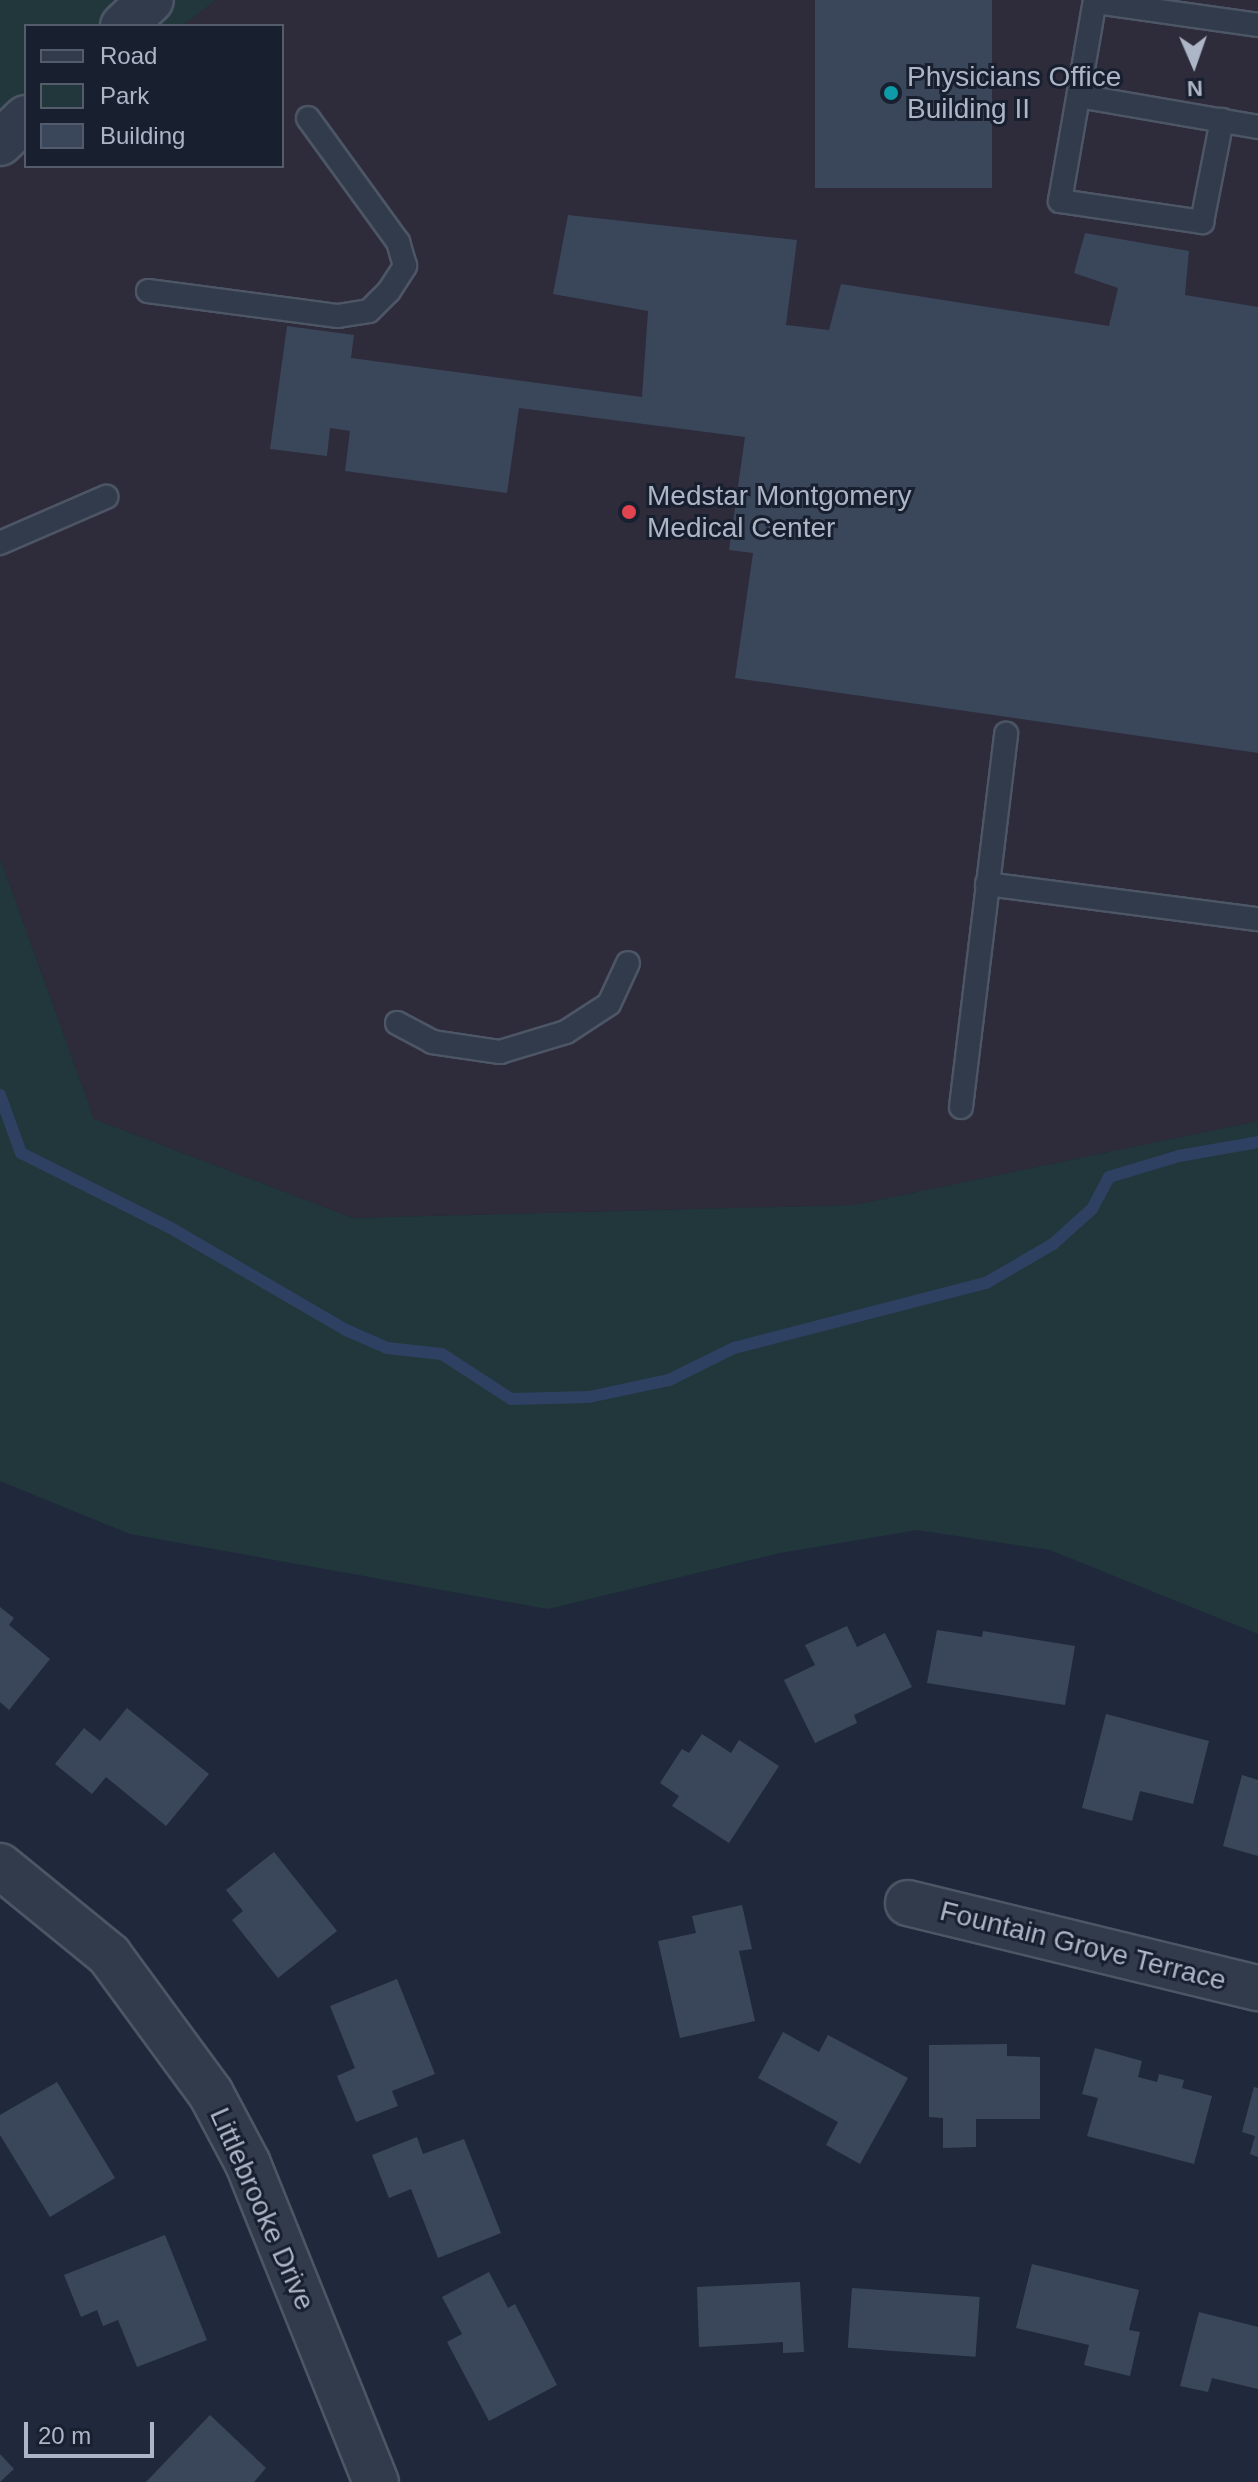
<!DOCTYPE html>
<html>
<head>
<meta charset="utf-8">
<style>
	body { margin:0 }
	#map { position:relative; width:1258px; height:2482px; overflow:hidden; background:#1f293b; font-family:Arial,sans-serif }
	div>[style] { position:absolute }
	[style*='--x'] { left:calc(var(--x)*1px); top:calc(var(--y)*1px); width:calc(var(--w)*1px); rotate:calc(var(--a)*1deg) }
	.medical>* { inset:0; background:#2e2b3b }
	.green>* { inset:0; background:#21373c }
	.stream>* { height:12px; margin:-6px; padding:0 6px; transform-origin:6px; border-radius:6px; background:#2e4162 }
	.building>* { inset:0; background:#3a475b; transform-origin:0 0 }
	.roads { filter:drop-shadow(2px 0 #4d5665) drop-shadow(-2px 0 #4d5665) drop-shadow(0 2px #4d5665) drop-shadow(0 -2px #4d5665) }
	.service>* { height:22px; margin:-11px; padding:0 11px; transform-origin:11px; border-radius:11px; background:#323b4b }
	.minor>* { height:44px; margin:-22px; padding:0 22px; transform-origin:22px; border-radius:22px; background:#323b4b }
	.dots>* { width:22px; height:22px; translate:-50% -50%; box-sizing:border-box; border:4px solid #18202f; border-radius:50% }
	span { translate:-50% -50%; white-space:nowrap; text-align:center; line-height:1.15; -webkit-text-stroke:6px #18202f; paint-order:stroke }
	.poi-label { font-size:28px; color:#adb6c7 }
	.left { translate:0 -50%; text-align:left }
	.street-label { font-size:28px; color:#adb6c7 }
	.legend { position:absolute; left:24px; top:24px; width:260px; height:144px; box-sizing:border-box; background:#18202f; border:2px solid #545c6c; margin:0; padding:10px 14px; list-style:none; font-size:24px; color:#adb6c7 }
	.legend li { display:flex; align-items:center; gap:16px; height:40px }
	.legend b { width:40px; border:2px solid #545c6c }
	.north { position:absolute; left:1154px; top:24px; width:80px; height:80px; -webkit-text-stroke:6px #18202f; paint-order:stroke; rotate:178deg; font-size:22px; font-weight:700; line-height:32px; text-align:center; color:#adb6c7 }
	.north::after { content:''; display:block; margin:auto; width:28px; height:36px; background:#adb6c7; clip-path:polygon(50% 0,100% 100%,50% 72%,0 100%) }
	.scale { position:absolute; left:24px; top:2422px; width:130px; height:36px; box-sizing:border-box; border:4px solid #adb6c7; border-top:0; padding-left:10px; font-size:24px; line-height:28px; white-space:nowrap; color:#adb6c7; -webkit-text-stroke:6px #18202f; paint-order:stroke }
</style>
</head>
<body>
<div id="map">
	<div class="medical">
		<div style="clip-path:polygon(216px 0,1258px 0,1258px 1121px,854px 1205px,353px 1218px,94px 1119px,0 858px,0 161px,26px 142px,26px 166px,282px 166px,282px 26px,182px 26px)"></div>
	</div>
	<div class="green">
		<div style="clip-path:polygon(0 0,216px 0,182px 26px,26px 26px,26px 142px,0 161px)"></div>
		<div style="clip-path:polygon(0 858px,94px 1119px,353px 1218px,854px 1205px,1258px 1121px,1258px 1634px,1050px 1550px,917px 1530px,780px 1553px,548px 1609px,130px 1534px,0 1481px)"></div>
	</div>
	<div class="stream">
		<div style="--x:0;--y:1095;--w:62;--a:70.1"></div>
		<div style="--x:21;--y:1153;--w:165;--a:26.6"></div>
		<div style="--x:169;--y:1227;--w:205;--a:30.2"></div>
		<div style="--x:346;--y:1330;--w:45;--a:23.7"></div>
		<div style="--x:387;--y:1348;--w:55;--a:6.2"></div>
		<div style="--x:442;--y:1354;--w:82;--a:33.1"></div>
		<div style="--x:511;--y:1399;--w:78;--a:-1.5"></div>
		<div style="--x:589;--y:1397;--w:82;--a:-12"></div>
		<div style="--x:669;--y:1380;--w:72;--a:-26.2"></div>
		<div style="--x:734;--y:1348;--w:260;--a:-14.5"></div>
		<div style="--x:986;--y:1283;--w:78;--a:-30.2"></div>
		<div style="--x:1053;--y:1244;--w:52;--a:-41.9"></div>
		<div style="--x:1092;--y:1209;--w:36;--a:-62"></div>
		<div style="--x:1109;--y:1177;--w:73;--a:-16.7"></div>
		<div style="--x:1179;--y:1156;--w:80;--a:-10"></div>
	</div>
	<div class="building">
		<div style="left:815px;top:0;width:177px;height:188px"></div>
		<div style="clip-path:polygon(568px 215px,797px 240px,786px 325px,829px 330px,841px 284px,1109px 326px,1118px 288px,1074px 273px,1085px 233px,1189px 251px,1185px 295px,1258px 307px,1258px 753px,735px 678px,753px 553px,729px 550px,745px 437px,519px 408px,507px 493px,345px 471px,350px 431px,330px 428px,327px 456px,270px 449px,287px 326px,354px 335px,351px 358px,642px 397px,648px 311px,553px 294px)"></div>
		<div style="clip-path:polygon(0 1607px,14px 1618px,9px 1625px,50px 1659px,9px 1710px,0 1702px)"></div>
		<div style="clip-path:polygon(847px 1626px,857px 1647px,885px 1633px,912px 1687px,854px 1715px,857px 1723px,815px 1743px,784px 1680px,815px 1665px,805px 1645px)"></div>
		<div style="clip-path:polygon(937px 1630px,982px 1637px,983px 1631px,1075px 1646px,1065px 1705px,927px 1683px)"></div>
		<div style="clip-path:polygon(127px 1708px,209px 1774px,166px 1826px,106px 1777px,92px 1794px,55px 1764px,84px 1728px,100px 1741px)"></div>
		<div style="clip-path:polygon(1106px 1714px,1209px 1741px,1193px 1804px,1140px 1791px,1132px 1821px,1082px 1808px)"></div>
		<div style="clip-path:polygon(702px 1734px,731px 1753px,739px 1740px,779px 1766px,729px 1843px,672px 1806px,679px 1796px,660px 1783px,682px 1749px,689px 1753px)"></div>
		<div style="clip-path:polygon(1242px 1775px,1258px 1780px,1258px 1856px,1223px 1846px)"></div>
		<div style="clip-path:polygon(274px 1852px,337px 1931px,278px 1978px,232px 1920px,243px 1911px,226px 1890px)"></div>
		<div style="clip-path:polygon(742px 1905px,752px 1949px,739px 1951px,755px 2021px,680px 2038px,658px 1941px,696px 1933px,692px 1916px)"></div>
		<div style="clip-path:polygon(397px 1979px,435px 2074px,392px 2091px,398px 2106px,356px 2122px,337px 2076px,355px 2068px,330px 2006px)"></div>
		<div style="clip-path:polygon(783px 2032px,819px 2052px,828px 2035px,908px 2078px,860px 2164px,826px 2145px,838px 2122px,758px 2078px)"></div>
		<div style="clip-path:polygon(1007px 2044px,1007px 2056px,1040px 2057px,1040px 2119px,976px 2119px,976px 2147px,943px 2148px,943px 2118px,929px 2117px,929px 2045px)"></div>
		<div style="clip-path:polygon(1095px 2048px,1142px 2061px,1138px 2077px,1157px 2082px,1159px 2074px,1184px 2080px,1182px 2088px,1212px 2096px,1194px 2164px,1087px 2136px,1098px 2098px,1082px 2094px)"></div>
		<div style="clip-path:polygon(57px 2082px,115px 2178px,50px 2217px,0 2135px,0 2115px)"></div>
		<div style="clip-path:polygon(1254px 2087px,1258px 2088px,1258px 2157px,1250px 2154px,1255px 2136px,1242px 2132px)"></div>
		<div style="clip-path:polygon(417px 2137px,423px 2154px,464px 2139px,501px 2233px,438px 2258px,411px 2189px,389px 2198px,372px 2155px)"></div>
		<div style="clip-path:polygon(165px 2235px,207px 2340px,137px 2367px,118px 2320px,103px 2326px,97px 2310px,81px 2317px,64px 2275px)"></div>
		<div style="clip-path:polygon(1032px 2264px,1139px 2290px,1129px 2330px,1140px 2332px,1130px 2376px,1084px 2365px,1089px 2345px,1016px 2328px)"></div>
		<div style="clip-path:polygon(489px 2272px,508px 2308px,515px 2304px,557px 2385px,489px 2421px,447px 2342px,462px 2334px,442px 2297px)"></div>
		<div style="clip-path:polygon(800px 2282px,804px 2352px,783px 2353px,783px 2342px,699px 2347px,697px 2287px)"></div>
		<div style="left:852px;top:2288px;width:128px;height:60px;rotate:4deg"></div>
		<div style="clip-path:polygon(1199px 2312px,1258px 2327px,1258px 2389px,1212px 2378px,1208px 2392px,1180px 2386px)"></div>
		<div style="clip-path:polygon(210px 2415px,266px 2468px,254px 2482px,146px 2482px)"></div>
		<div style="clip-path:polygon(0 2454px,14px 2469px,0 2482px)"></div>
	</div>
	<div class="roads">
		<div class="service">
			<div style="--x:1095;--y:0;--w:204;--a:99.9"></div>
			<div style="--x:1060;--y:201;--w:144;--a:8.4"></div>
			<div style="--x:1202;--y:222;--w:104;--a:-78.9"></div>
			<div style="--x:1095;--y:2;--w:165;--a:8"></div>
			<div style="--x:1079;--y:96;--w:182;--a:9.8"></div>
			<div style="--x:148;--y:291;--w:192;--a:7.5"></div>
			<div style="--x:338;--y:316;--w:31;--a:-9"></div>
			<div style="--x:369;--y:311;--w:28;--a:-45"></div>
			<div style="--x:389;--y:291;--w:30;--a:-57"></div>
			<div style="--x:405;--y:266;--w:25;--a:-106"></div>
			<div style="--x:398;--y:242;--w:153;--a:-126"></div>
			<div style="--x:0;--y:543;--w:116;--a:-23.5"></div>
			<div style="--x:987;--y:884;--w:273;--a:7.4"></div>
			<div style="--x:397;--y:1023;--w:40;--a:28"></div>
			<div style="--x:432;--y:1042;--w:69;--a:8.4"></div>
			<div style="--x:500;--y:1052;--w:69;--a:-16.9"></div>
			<div style="--x:566;--y:1032;--w:51;--a:-33.1"></div>
			<div style="--x:609;--y:1004;--w:45;--a:-65.1"></div>
			<div style="--x:961;--y:1107;--w:376;--a:-83.1"></div>
		</div>
		<div class="minor">
			<div style="--x:123;--y:26;--w:38;--a:-43"></div>
			<div style="--x:0;--y:143;--w:36;--a:-44"></div>
			<div style="--x:0;--y:1866;--w:141;--a:39.2"></div>
			<div style="--x:109;--y:1955;--w:172;--a:53.7"></div>
			<div style="--x:211;--y:2094;--w:79;--a:62.1"></div>
			<div style="--x:248;--y:2164;--w:343;--a:68.1"></div>
			<div style="--x:908;--y:1903;--w:360;--a:13.7"></div>
		</div>
	</div>
	<div class="dots">
		<div style="left:891px;top:93px;background:#0f9aa8"></div>
		<div style="left:629px;top:512px;background:#e0444e"></div>
	</div>
	<div class="poi-label">
		<span class="left" style="left:907px;top:93px">Physicians Office<br>Building II</span>
		<span class="left" style="left:647px;top:512px">Medstar Montgomery<br>Medical Center</span>
	</div>
	<div class="street-label">
		<span style="left:1083px;top:1946px;rotate:14deg">Fountain Grove Terrace</span>
		<span style="left:262px;top:2209px;rotate:66deg">Littlebrooke Drive</span>
	</div>
	<ul class="legend">
	<li><b style="height:10px;background:#323b4b"></b>Road</li>
	<li><b style="height:22px;background:#21373c"></b>Park</li>
	<li><b style="height:22px;background:#3a475b"></b>Building</li>
	</ul>
	<div class="north">N</div>
	<div class="scale">20 m</div>
</div>
</body>
</html>
